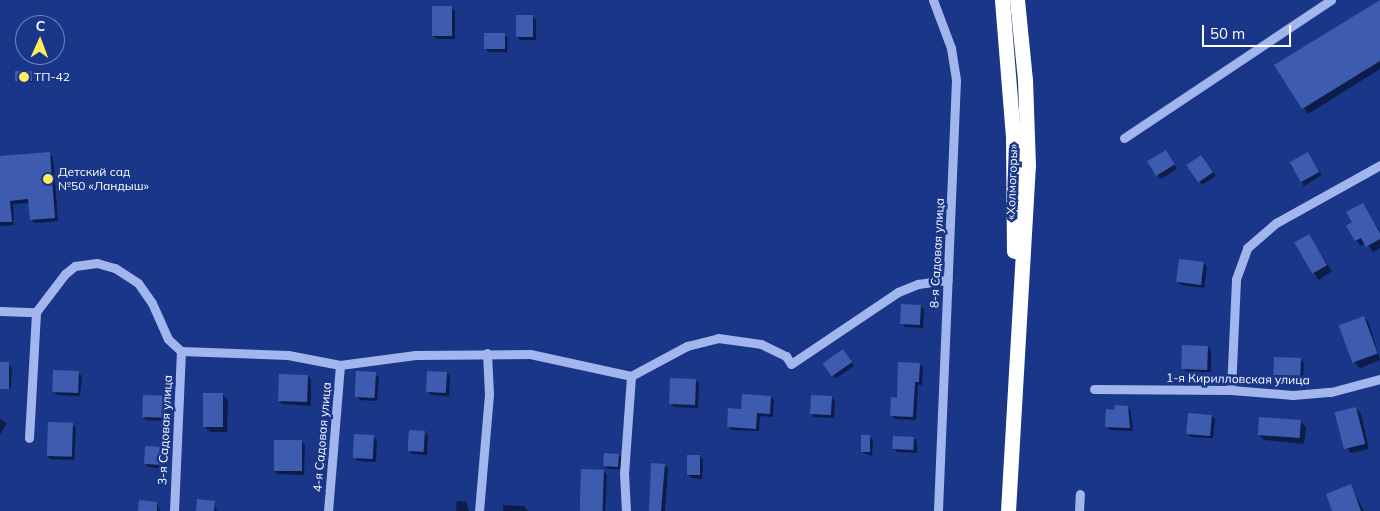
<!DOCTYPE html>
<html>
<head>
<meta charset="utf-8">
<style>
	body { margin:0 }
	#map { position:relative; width:1380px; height:511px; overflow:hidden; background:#193688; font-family:Mulish,sans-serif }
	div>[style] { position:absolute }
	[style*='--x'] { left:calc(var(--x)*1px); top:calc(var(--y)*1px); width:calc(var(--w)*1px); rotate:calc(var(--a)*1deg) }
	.shadow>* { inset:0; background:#0007; transform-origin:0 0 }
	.building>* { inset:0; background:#3e5caf; transform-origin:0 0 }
	.minor>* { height:9px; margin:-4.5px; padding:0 4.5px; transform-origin:4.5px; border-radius:4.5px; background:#a2b6ed }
	.highway>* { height:15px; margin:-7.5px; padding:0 7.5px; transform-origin:7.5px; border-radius:7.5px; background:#fff }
	.dots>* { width:14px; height:14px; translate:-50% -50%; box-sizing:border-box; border:2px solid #193688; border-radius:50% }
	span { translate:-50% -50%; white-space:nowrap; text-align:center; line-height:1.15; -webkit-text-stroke:5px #193688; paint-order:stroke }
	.poi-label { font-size:12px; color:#fff }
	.left { translate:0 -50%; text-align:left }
	.street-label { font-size:12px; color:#fff }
	.north { position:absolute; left:15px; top:15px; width:50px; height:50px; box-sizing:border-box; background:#193688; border:1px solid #7586b8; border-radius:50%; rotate:2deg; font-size:14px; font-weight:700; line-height:20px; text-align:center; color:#fff }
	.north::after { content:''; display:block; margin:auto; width:18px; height:22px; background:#ffed5d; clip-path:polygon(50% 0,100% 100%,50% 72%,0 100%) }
	.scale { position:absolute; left:1202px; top:25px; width:89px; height:22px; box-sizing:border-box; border:2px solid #fff; border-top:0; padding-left:6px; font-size:15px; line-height:18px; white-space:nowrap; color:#fff; -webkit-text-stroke:4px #193688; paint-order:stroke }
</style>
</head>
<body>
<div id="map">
	<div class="shadow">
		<div style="clip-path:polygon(1380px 0,1380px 69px,1308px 114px,1276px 65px)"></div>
		<div style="clip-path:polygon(451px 8px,455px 11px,455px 39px,437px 39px,433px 36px)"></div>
		<div style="clip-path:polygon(532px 16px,536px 20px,536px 40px,520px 40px,517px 36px)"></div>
		<div style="clip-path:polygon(504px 34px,508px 38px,507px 52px,488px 52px,485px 48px)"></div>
		<div style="clip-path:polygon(31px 72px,33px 82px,17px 82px)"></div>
		<div style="left:1308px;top:153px;width:26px;height:21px;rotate:58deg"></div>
		<div style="clip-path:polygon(49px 154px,53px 157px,58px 221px,35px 223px,31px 220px,30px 203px,13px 204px,14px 225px,0 226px,0 157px)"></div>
		<div style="clip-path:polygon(1169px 155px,1177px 169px,1161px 179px,1157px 175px)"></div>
		<div style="clip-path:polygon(1204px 160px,1216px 176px,1202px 185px,1188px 165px)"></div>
		<div style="clip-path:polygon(1362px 204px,1380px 231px,1380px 248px,1373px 252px,1366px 243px,1361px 246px,1356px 240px,1354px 223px)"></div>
		<div style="left:1309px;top:236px;width:42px;height:16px;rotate:57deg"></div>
		<div style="clip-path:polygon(1204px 263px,1207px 267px,1204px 288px,1181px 285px,1177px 281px)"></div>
		<div style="clip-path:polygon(921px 306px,924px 310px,923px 328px,905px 327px,902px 323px)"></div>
		<div style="clip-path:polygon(1364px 317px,1369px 323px,1380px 360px,1360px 368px,1354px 362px)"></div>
		<div style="clip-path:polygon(1208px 347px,1211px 350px,1211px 372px,1187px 372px,1183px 368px)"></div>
		<div style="clip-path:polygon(846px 354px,854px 366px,836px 378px,832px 375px)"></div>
		<div style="clip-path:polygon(1300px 359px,1304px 363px,1303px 379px,1278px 378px,1274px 375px)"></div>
		<div style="clip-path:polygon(0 363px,12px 367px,11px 388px,0 388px)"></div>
		<div style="clip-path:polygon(920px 364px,923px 367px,922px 385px,918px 385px,916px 420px,895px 419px,892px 416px,898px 399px)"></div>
		<div style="clip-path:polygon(78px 373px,82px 376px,80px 396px,57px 395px,53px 391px)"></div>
		<div style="clip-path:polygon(447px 373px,450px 376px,449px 396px,431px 395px,428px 392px)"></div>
		<div style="clip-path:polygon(375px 374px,379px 377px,377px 401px,360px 400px,356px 396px)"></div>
		<div style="clip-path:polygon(308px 376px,311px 379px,311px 406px,282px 404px,279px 401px)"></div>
		<div style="clip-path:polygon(696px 380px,699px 384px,698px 408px,674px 407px,670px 403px)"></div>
		<div style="clip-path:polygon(222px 394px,228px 400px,227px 432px,210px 432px,204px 426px)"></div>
		<div style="clip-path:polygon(165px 397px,169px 401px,168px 421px,147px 420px,143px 417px)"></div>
		<div style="clip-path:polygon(771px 397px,774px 400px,773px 417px,760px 416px,759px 431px,732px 430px,728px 426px)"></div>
		<div style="clip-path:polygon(832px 398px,835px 401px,834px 418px,814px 417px,810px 413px)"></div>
		<div style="clip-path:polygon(1128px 407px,1131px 411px,1133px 431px,1110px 430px,1107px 426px)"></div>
		<div style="clip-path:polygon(1356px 408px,1361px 414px,1369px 449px,1351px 453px,1346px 447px)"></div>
		<div style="clip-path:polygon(1211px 416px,1215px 419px,1213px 438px,1191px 437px,1188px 433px)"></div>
		<div style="left:0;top:419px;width:8px;height:30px;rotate:30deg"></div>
		<div style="clip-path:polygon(1300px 421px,1306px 427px,1304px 444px,1264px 440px,1259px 435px)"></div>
		<div style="clip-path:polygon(72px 424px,76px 428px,74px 460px,50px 459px,47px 455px)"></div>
		<div style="clip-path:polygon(425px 432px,428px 436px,427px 455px,413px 454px,409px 451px)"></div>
		<div style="clip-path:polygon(373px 436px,377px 440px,376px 462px,358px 461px,355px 458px)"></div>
		<div style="clip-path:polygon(869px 436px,873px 440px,872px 456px,861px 452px)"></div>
		<div style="clip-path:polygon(914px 438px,917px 442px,917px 453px,897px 452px,894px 449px)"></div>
		<div style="clip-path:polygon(302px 442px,305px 445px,304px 475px,277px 474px,274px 471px)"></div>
		<div style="clip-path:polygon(163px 449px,167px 452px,165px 469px,148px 467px,145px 464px)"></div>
		<div style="clip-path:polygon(619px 455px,622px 459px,621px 469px,608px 469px,605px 465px)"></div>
		<div style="clip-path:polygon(700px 456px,703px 460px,702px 479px,691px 478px,688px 475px)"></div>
		<div style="clip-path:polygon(665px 465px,668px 469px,665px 511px,650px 511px)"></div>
		<div style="clip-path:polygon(582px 470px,604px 471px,607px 475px,605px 511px,579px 511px)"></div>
		<div style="clip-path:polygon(1350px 485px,1364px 511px,1334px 511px)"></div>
		<div style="clip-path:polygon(457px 501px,466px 502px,469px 511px,456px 511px)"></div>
		<div style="clip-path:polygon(214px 502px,217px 511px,197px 511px)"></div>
		<div style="clip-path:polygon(157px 503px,160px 511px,139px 511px)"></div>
		<div style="clip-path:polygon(503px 505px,524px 506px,528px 511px,503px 511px)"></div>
	</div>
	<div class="building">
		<div style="clip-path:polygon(1380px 0,1380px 61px,1302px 109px,1274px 65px)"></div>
		<div style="left:432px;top:6px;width:20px;height:30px"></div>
		<div style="left:516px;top:15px;width:17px;height:22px"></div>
		<div style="left:484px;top:33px;width:21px;height:16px"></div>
		<div style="left:32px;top:71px;width:10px;height:17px;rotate:90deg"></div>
		<div style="left:1166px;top:150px;width:17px;height:22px;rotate:59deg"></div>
		<div style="clip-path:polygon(50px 152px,55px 218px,30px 220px,28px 199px,10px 201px,12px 222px,0 222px,0 156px)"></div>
		<div style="left:1308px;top:152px;width:23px;height:21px;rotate:61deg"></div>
		<div style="left:1201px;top:155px;width:21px;height:18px;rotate:55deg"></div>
		<div style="clip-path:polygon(1363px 203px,1380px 233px,1380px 239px,1366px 247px,1361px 238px,1355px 241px,1346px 226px,1352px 222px,1346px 212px)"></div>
		<div style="left:1309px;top:234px;width:36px;height:17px;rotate:60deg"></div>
		<div style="left:1179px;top:259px;width:25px;height:23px;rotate:7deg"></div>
		<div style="left:901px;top:304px;width:20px;height:20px;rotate:3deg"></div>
		<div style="left:1364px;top:316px;width:40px;height:27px;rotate:70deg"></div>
		<div style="left:1182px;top:345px;width:26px;height:24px;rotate:2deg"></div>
		<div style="left:843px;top:349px;width:16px;height:25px;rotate:55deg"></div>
		<div style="left:1274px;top:357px;width:27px;height:18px;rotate:2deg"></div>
		<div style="left:0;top:362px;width:9px;height:27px"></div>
		<div style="clip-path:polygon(898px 362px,920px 363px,919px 382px,915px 382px,913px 417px,890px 416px,891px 397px,897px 398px)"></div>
		<div style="left:53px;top:370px;width:26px;height:22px;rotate:2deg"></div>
		<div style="left:356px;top:371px;width:20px;height:26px;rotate:3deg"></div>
		<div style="left:427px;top:371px;width:20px;height:21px;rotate:3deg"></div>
		<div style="left:279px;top:374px;width:29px;height:27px;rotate:2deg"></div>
		<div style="left:670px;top:378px;width:26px;height:26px;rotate:2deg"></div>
		<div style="left:203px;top:393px;width:20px;height:34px"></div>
		<div style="clip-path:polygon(742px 394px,771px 396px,770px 414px,757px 413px,756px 429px,727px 427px,728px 408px,741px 409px)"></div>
		<div style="left:143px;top:395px;width:23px;height:22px;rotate:2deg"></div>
		<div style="left:811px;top:395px;width:21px;height:19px;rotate:3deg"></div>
		<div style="clip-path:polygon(1115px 405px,1128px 406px,1130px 428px,1105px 427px,1106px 409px,1114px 410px)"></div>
		<div style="left:1356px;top:407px;width:38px;height:22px;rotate:76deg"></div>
		<div style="left:1188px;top:413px;width:24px;height:21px;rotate:5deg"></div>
		<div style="left:1259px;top:417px;width:42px;height:18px;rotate:4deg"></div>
		<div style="left:48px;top:422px;width:25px;height:34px;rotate:2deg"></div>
		<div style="left:409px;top:430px;width:16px;height:21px;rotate:4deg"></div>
		<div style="left:354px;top:434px;width:20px;height:24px;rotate:3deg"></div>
		<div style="left:861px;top:435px;width:9px;height:17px"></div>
		<div style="left:893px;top:436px;width:21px;height:13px;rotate:3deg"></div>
		<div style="left:274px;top:440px;width:28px;height:31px"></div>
		<div style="left:145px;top:446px;width:19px;height:18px;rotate:3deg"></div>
		<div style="left:604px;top:453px;width:15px;height:13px;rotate:4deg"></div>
		<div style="left:687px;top:455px;width:13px;height:20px"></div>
		<div style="clip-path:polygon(651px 463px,665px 464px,661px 511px,649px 511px)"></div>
		<div style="left:581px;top:469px;width:23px;height:42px;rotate:2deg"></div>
		<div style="clip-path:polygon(1351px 484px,1361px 511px,1332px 511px,1326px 494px)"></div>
		<div style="clip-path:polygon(197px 499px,215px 501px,214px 511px,196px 511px)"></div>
		<div style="clip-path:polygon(139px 500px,157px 502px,157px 511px,138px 511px)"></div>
	</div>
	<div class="minor">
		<div style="--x:933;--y:0;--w:51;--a:69.4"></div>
		<div style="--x:951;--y:48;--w:32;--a:81"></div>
		<div style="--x:956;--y:80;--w:431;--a:92.4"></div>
		<div style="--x:1124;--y:138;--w:249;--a:-33.7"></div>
		<div style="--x:0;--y:311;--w:36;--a:2"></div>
		<div style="--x:36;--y:312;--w:48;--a:-52.7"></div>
		<div style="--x:65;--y:274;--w:13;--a:-39"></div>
		<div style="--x:75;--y:266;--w:22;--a:-8"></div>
		<div style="--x:97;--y:263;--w:19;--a:16"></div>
		<div style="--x:115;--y:268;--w:27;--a:33"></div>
		<div style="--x:138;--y:283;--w:24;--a:55"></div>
		<div style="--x:152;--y:303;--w:39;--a:66"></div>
		<div style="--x:168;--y:339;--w:18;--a:43"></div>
		<div style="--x:181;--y:351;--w:107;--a:2.1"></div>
		<div style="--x:288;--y:355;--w:53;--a:10.9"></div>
		<div style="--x:340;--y:365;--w:76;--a:-7.6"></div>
		<div style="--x:415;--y:355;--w:115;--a:-0.5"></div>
		<div style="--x:530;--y:354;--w:103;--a:12.3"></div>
		<div style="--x:631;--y:376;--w:64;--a:-28.2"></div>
		<div style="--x:687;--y:346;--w:32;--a:-14"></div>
		<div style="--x:718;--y:338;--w:43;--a:7.9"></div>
		<div style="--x:761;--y:344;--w:28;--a:26"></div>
		<div style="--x:786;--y:356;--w:9;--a:58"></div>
		<div style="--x:791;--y:364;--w:129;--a:-33.9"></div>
		<div style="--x:898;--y:292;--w:22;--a:-22"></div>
		<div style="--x:918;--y:284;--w:30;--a:-8"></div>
		<div style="--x:1094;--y:389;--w:137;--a:0.4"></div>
		<div style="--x:1231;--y:390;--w:62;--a:4.6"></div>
		<div style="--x:1293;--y:395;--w:38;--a:-5"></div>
		<div style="--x:1331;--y:392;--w:51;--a:-14.9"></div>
		<div style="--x:1231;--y:390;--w:111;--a:-87.4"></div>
		<div style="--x:1236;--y:279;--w:33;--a:-70"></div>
		<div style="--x:1247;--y:248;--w:38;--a:-41"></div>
		<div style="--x:1276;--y:223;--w:119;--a:-29.1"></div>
		<div style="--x:29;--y:438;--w:126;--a:-86.8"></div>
		<div style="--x:174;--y:511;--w:160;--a:-87.5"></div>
		<div style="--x:328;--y:511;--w:146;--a:-85.3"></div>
		<div style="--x:479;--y:511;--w:117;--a:-85.1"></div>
		<div style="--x:489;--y:394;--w:41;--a:-92.8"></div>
		<div style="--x:626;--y:511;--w:37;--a:-93"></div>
		<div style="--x:624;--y:474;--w:98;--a:-85.9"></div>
		<div style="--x:1079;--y:511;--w:17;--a:-87"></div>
	</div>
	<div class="highway">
		<div style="--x:1002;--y:0;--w:137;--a:85.4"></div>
		<div style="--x:1013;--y:137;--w:114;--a:89.5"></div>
		<div style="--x:1008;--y:511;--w:346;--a:-86.7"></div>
		<div style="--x:1028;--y:166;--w:86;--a:-92"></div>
		<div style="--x:1025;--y:80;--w:80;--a:-95.7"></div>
	</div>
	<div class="dots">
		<div style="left:24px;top:77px;background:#ffed5d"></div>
		<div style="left:48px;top:179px;background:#ffed5d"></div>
	</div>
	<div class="poi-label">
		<span class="left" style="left:34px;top:77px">ТП-42</span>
		<span class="left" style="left:58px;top:179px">Детский сад<br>№50 «Ландыш»</span>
	</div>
	<div class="street-label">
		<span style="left:1012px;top:182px;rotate:-88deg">«Холмогоры»</span>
		<span style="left:937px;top:253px;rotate:-87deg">8-я Садовая улица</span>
		<span style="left:1238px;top:379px;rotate:1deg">1-я Кирилловская улица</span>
		<span style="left:165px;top:430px;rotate:-87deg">3-я Садовая улица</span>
		<span style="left:322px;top:437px;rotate:-85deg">4-я Садовая улица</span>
	</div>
	<div class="north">С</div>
	<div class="scale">50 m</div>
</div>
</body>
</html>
